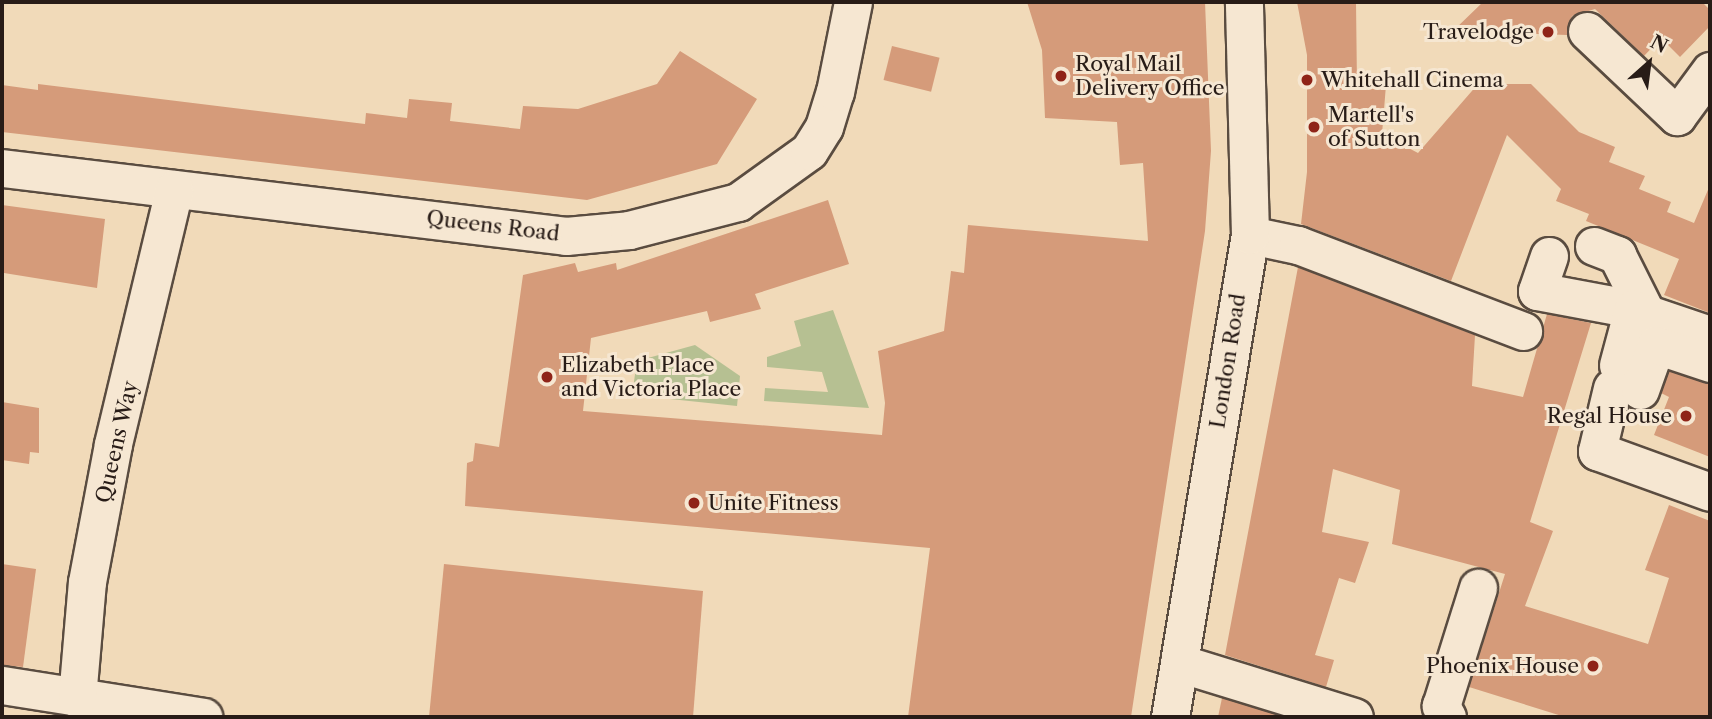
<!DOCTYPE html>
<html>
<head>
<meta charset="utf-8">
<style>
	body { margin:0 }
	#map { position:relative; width:1712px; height:719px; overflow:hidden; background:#f1dab9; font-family:"Libre Caslon Text",serif }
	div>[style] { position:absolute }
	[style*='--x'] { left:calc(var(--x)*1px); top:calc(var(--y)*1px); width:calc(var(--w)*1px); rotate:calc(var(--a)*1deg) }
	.green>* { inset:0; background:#b6c092 }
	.building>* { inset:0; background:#d59b7a; transform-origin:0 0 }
	.roads { filter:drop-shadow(2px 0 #5a4c40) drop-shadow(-2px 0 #5a4c40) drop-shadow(0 2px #5a4c40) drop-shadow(0 -2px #5a4c40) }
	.minor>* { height:37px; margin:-18.5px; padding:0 18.5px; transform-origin:18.5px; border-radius:18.5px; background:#f6e7d2 }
	.dots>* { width:19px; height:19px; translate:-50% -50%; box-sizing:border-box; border:4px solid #f6e7d2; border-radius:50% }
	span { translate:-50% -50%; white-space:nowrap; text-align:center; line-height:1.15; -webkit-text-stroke:6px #f6e7d2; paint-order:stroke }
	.poi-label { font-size:21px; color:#281c17 }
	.right { translate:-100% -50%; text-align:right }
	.left { translate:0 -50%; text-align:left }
	.street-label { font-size:21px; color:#281c17 }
	.frame { position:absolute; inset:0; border:4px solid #281c17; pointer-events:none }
	.north { position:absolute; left:1614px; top:28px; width:70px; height:70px; -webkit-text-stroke:5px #f6e7d2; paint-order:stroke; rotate:28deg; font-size:19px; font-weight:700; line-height:28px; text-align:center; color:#281c17 }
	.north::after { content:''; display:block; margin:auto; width:24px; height:32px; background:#281c17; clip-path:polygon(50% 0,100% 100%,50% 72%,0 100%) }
</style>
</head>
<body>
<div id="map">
	<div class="green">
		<div style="clip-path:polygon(833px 310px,869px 408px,764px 401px,765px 388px,828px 392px,822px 372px,767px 367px,767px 357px,801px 346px,794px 321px)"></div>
		<div style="clip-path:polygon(695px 345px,740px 376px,737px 406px,632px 395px,637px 361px)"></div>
	</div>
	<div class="building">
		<div style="clip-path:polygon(1027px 2px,1205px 2px,1211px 151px,1205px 231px,1131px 717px,908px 717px,930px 548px,465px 506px,467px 463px,473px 461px,475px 443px,499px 447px,523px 275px,575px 263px,578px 272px,616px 263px,617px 270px,828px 200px,849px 264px,755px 294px,761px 309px,710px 322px,707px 311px,591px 338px,583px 411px,882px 435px,885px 403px,878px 351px,944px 331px,951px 271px,964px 273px,968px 225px,1148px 241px,1143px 163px,1120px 165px,1117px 122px,1045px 118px,1042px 50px)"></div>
		<div style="clip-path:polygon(1297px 2px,1356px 2px,1357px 85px,1386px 85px,1382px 134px,1418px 153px,1478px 84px,1531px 84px,1579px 132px,1615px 147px,1609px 162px,1645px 176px,1639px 189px,1671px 202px,1667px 212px,1694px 223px,1710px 185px,1710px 313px,1664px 295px,1679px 259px,1586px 221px,1589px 214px,1556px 201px,1561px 189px,1507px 135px,1451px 281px,1301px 224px,1307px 172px,1307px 55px)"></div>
		<div style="clip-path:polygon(1483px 2px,1702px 2px,1710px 10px,1710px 26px,1680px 57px,1661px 38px,1644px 56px,1595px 9px,1572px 16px,1567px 35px,1453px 31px)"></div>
		<div style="left:892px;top:46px;width:49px;height:35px;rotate:14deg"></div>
		<div style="clip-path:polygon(680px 51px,757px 99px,717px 164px,587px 200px,2px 132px,2px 85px,38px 90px,38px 84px,365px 124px,366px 113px,407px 118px,409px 99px,452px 103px,450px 121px,520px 129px,523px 106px,578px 109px,657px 84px)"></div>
		<div style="clip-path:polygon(2px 205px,105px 219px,97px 288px,4px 273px)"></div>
		<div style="clip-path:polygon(1298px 267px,1475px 335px,1472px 386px,1523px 397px,1547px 314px,1591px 323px,1530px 522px,1553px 531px,1525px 606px,1648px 644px,1669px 578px,1645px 570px,1669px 505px,1710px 521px,1710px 717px,1565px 717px,1469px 687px,1505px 574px,1392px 544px,1400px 490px,1333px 469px,1322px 532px,1369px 542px,1355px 583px,1339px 578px,1315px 655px,1334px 660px,1326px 687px,1225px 655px)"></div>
		<div style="clip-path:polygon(1669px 371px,1710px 383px,1710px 457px,1654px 435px,1669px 397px,1661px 393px)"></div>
		<div style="clip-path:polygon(2px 402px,39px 408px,39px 453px,30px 452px,29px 464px,2px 460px)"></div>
		<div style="clip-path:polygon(2px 564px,36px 569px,23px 667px,2px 665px)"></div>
		<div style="clip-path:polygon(444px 564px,703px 591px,693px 717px,429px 717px)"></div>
		<div style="clip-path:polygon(1222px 698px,1284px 717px,1218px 717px)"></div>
	</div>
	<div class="roads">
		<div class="minor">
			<div style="--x:1587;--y:31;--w:124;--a:43.4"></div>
			<div style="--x:1677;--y:116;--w:56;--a:-53.7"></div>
			<div style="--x:2;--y:168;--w:568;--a:6.87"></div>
			<div style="--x:566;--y:236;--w:63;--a:-5.4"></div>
			<div style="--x:629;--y:230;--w:113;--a:-14.4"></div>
			<div style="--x:738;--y:202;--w:87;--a:-35.7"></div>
			<div style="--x:809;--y:151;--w:28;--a:-58"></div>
			<div style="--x:824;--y:127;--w:37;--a:-73"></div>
			<div style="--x:835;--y:92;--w:92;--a:-78.7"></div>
			<div style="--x:1250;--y:235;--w:49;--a:11.8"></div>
			<div style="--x:1298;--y:245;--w:241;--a:20.9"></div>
			<div style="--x:1594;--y:246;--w:25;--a:21"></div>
			<div style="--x:1617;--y:255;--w:65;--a:63.4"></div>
			<div style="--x:1549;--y:256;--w:37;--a:109"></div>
			<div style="--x:1537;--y:291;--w:98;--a:10.6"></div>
			<div style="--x:1618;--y:365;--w:58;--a:-75"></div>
			<div style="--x:1633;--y:309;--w:81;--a:18.7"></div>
			<div style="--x:1612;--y:388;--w:65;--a:103.4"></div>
			<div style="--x:1597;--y:451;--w:120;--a:19.9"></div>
			<div style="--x:1640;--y:390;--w:48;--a:-70.4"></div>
			<div style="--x:1656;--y:345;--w:57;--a:18.4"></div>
			<div style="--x:1179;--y:663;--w:183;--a:17.1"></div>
			<div style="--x:2;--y:685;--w:204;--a:9"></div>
			<div style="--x:77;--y:698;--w:116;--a:-85.1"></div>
			<div style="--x:87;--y:582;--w:140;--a:-79.3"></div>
			<div style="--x:113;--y:444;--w:262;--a:-76.5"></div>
			<div style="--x:1170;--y:717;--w:489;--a:-80.6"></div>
			<div style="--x:1250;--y:235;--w:233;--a:-91.5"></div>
			<div style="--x:1447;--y:717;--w:13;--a:-119"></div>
			<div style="--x:1441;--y:706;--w:124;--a:-72.6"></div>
		</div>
	</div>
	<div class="dots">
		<div style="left:1548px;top:32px;background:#8f2418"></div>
		<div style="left:1061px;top:76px;background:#8f2418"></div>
		<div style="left:1307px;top:80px;background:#8f2418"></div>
		<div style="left:1314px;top:127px;background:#8f2418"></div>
		<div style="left:547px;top:377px;background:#8f2418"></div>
		<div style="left:1686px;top:416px;background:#8f2418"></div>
		<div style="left:694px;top:503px;background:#8f2418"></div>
		<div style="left:1593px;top:666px;background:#8f2418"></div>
	</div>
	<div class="poi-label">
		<span class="right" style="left:1534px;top:32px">Travelodge</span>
		<span class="left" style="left:1075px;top:76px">Royal Mail<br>Delivery Office</span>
		<span class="left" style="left:1321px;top:80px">Whitehall Cinema</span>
		<span class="left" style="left:1328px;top:127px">Martell's<br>of Sutton</span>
		<span class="left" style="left:561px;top:377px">Elizabeth Place<br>and Victoria Place</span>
		<span class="right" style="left:1672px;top:416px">Regal House</span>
		<span class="left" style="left:708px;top:503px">Unite Fitness</span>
		<span class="right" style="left:1579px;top:666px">Phoenix House</span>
	</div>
	<div class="street-label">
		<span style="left:493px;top:226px;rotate:7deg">Queens Road</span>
		<span style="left:1228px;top:361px;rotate:-81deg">London Road</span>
		<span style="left:117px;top:442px;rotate:-77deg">Queens Way</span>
	</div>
	<div class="frame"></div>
	<div class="north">N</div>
</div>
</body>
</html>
